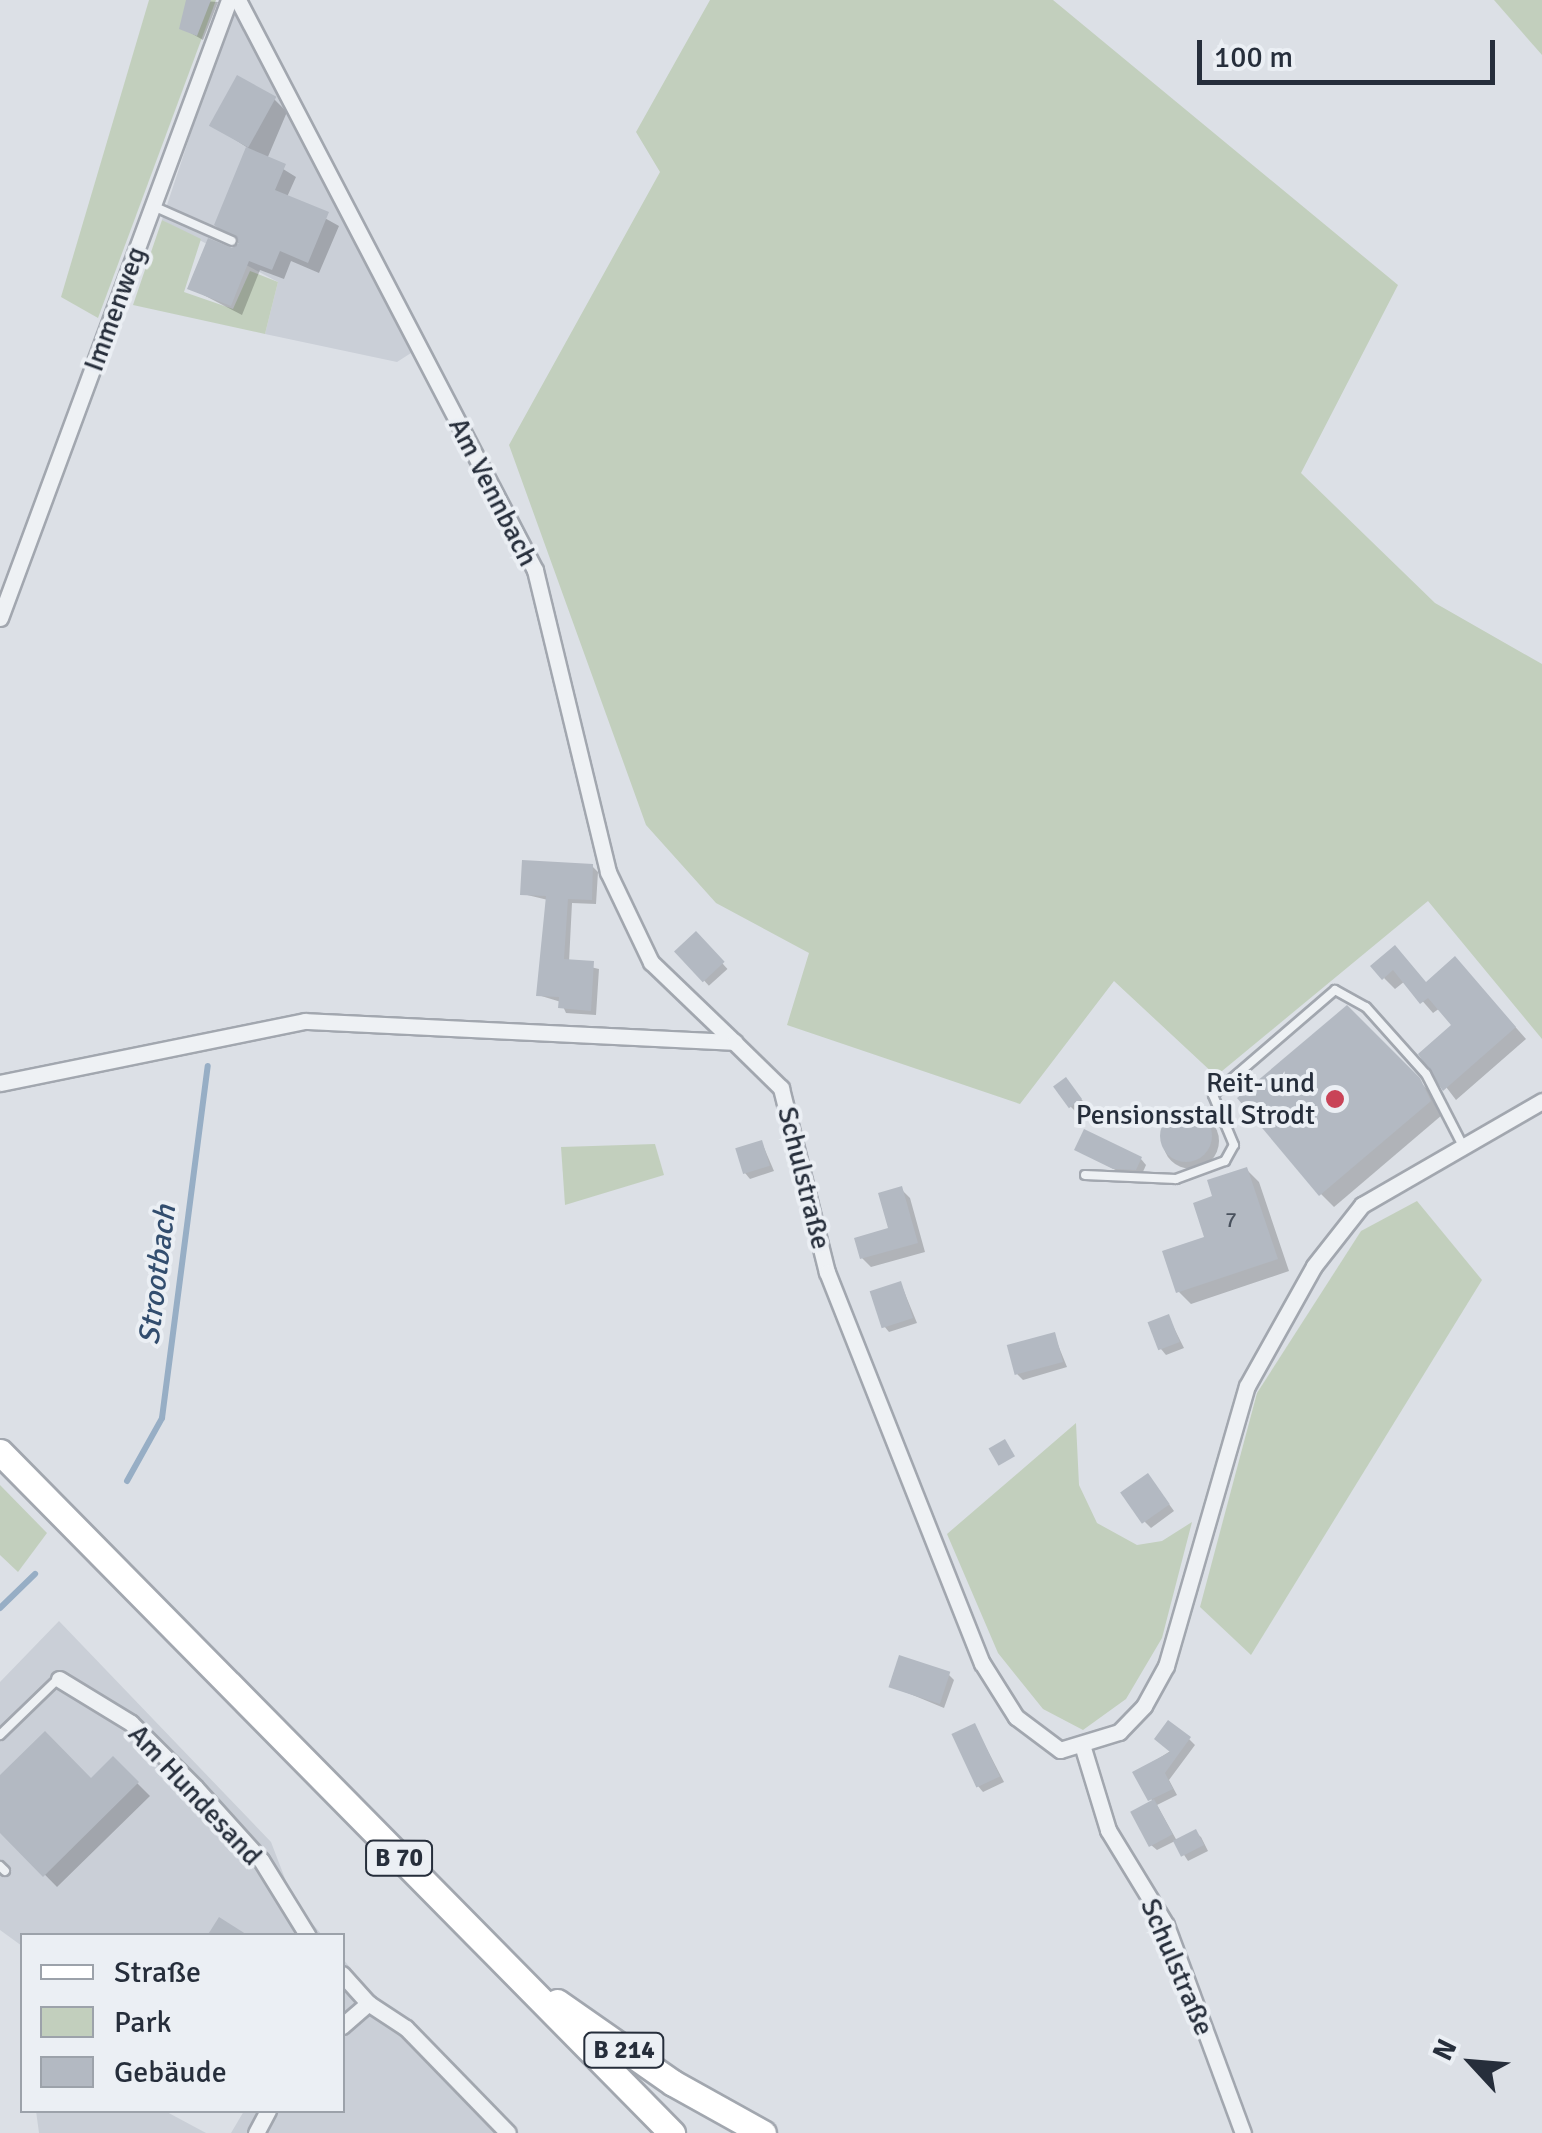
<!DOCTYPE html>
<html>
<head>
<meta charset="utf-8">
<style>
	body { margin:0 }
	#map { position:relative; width:1542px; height:2133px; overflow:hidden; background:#dce0e6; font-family:Signika,sans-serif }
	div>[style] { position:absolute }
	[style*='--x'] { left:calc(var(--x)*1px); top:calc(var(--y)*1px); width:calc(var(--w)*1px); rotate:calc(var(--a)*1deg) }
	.built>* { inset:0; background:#cacfd7 }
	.green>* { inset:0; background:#c2cfbd }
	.shadow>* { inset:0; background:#0003; transform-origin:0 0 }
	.round { border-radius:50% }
	.stream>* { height:6px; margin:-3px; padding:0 3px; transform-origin:3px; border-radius:3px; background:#97aec5 }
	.building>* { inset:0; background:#b3b9c2; transform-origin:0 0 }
	.roads { filter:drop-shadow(2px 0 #a2a7af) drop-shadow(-2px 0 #a2a7af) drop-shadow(0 2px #a2a7af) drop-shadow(0 -2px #a2a7af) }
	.lane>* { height:8px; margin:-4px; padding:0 4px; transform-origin:4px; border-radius:4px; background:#eef1f4 }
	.street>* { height:15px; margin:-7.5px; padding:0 7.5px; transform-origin:7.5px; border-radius:7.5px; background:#eef1f4 }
	.primary>* { height:25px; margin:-12.5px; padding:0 12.5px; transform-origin:12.5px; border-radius:12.5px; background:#fff }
	.dots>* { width:28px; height:28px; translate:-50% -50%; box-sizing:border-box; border:5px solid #ebeff4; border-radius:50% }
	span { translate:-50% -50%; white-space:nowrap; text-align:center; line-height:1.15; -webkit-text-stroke:8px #ebeff4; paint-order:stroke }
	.number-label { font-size:22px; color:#49515d }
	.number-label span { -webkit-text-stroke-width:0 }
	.shield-label span { padding:2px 8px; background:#ebeff4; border:2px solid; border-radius:8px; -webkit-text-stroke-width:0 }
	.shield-label { font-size:25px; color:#262e3b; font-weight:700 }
	.street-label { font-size:28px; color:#262e3b }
	.poi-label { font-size:28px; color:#262e3b }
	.right { translate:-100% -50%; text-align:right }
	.water-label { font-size:30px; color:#324d6e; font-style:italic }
	.legend { position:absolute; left:20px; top:1933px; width:325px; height:180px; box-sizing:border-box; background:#ebeff4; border:2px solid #9ca2aa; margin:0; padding:12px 18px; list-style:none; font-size:30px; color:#262e3b }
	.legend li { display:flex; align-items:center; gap:20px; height:50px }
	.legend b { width:50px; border:2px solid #9ca2aa }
	.north { position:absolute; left:1422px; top:2013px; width:100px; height:100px; -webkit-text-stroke:8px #ebeff4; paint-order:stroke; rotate:296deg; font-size:28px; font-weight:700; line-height:40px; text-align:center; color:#262e3b }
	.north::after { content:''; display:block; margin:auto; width:35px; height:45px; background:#262e3b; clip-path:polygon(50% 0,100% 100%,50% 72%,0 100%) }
	.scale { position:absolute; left:1197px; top:40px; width:298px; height:45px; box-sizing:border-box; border:5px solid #262e3b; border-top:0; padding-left:12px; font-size:30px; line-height:35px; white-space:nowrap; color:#262e3b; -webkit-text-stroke:8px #ebeff4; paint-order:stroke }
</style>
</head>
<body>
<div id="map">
	<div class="built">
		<div style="clip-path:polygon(233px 6px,411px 353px,397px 362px,265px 334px,278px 282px,162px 220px)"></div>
		<div style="clip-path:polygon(59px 1621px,271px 1842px,294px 1902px,322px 1935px,22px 1936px,22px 1946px,0 1930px,0 1682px)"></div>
		<div style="clip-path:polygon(343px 1959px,366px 1987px,505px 2133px,231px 2133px,244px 2111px,342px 2110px)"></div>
		<div style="clip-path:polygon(36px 2111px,165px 2111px,206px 2133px,39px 2133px)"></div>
	</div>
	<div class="green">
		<div style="clip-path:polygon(149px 0,216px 0,98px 318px,61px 297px)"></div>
		<div style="clip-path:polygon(710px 0,1053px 0,1398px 285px,1301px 473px,1435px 603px,1542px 664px,1542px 1039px,1428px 901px,1216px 1076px,1114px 981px,1020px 1104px,787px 1025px,809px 953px,716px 903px,646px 825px,509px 445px,660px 172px,636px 132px)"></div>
		<div style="clip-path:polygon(1494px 0,1542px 0,1542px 55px)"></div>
		<div style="clip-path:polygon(162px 220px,201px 239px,184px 292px,233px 309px,250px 271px,278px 282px,265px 334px,133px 305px)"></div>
		<div style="clip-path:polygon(655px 1144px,664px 1175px,565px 1205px,561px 1147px)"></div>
		<div style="clip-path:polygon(1417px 1201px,1482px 1280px,1251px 1655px,1200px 1607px,1257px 1393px,1361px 1231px)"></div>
		<div style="clip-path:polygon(1076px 1423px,1079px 1485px,1097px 1523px,1137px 1545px,1162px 1541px,1192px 1522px,1162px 1638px,1126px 1699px,1083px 1730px,1043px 1709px,998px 1653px,947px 1534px)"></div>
		<div style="clip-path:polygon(0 1485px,47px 1533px,18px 1572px,0 1555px)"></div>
	</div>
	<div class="shadow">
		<div style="clip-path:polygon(189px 0,218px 2px,203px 40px,182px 28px)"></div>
		<div style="clip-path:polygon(274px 99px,287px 112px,267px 159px,296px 177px,287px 197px,339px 226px,319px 273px,291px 261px,284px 279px,260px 270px,242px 315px,190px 288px,241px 245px,217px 224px,248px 148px,217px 128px)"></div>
		<div style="clip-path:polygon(592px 866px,598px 872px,596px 904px,572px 903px,569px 962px,599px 969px,596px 1015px,566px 1013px,561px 1002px,538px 995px,548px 900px,523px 894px)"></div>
		<div style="left:696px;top:934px;width:47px;height:25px;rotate:48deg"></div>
		<div style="clip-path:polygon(1395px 948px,1427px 985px,1466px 971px,1526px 1039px,1456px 1100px,1421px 1054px,1455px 1025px,1440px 1008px,1433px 1013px,1405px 981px,1395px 989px,1384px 978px)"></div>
		<div style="clip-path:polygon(1347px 1009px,1432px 1094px,1442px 1115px,1334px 1207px,1321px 1194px)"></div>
		<div style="clip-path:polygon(1071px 1086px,1086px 1105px,1076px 1112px,1071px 1107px)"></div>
		<div class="round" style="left:1163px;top:1113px;width:56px;height:56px"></div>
		<div style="clip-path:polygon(762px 1143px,774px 1171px,750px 1179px,745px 1173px)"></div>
		<div style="clip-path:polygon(1077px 1149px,1141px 1159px,1146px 1165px,1142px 1174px,1121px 1173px)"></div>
		<div style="clip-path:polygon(1246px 1169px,1259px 1182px,1289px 1271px,1191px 1304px,1179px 1292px,1207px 1239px,1215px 1197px)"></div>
		<div style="clip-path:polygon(901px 1189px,910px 1198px,925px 1252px,871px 1267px,862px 1258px,891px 1230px)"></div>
		<div style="clip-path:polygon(901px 1284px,917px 1323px,889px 1332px,884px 1326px)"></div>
		<div style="clip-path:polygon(1168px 1316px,1184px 1348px,1166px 1355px,1161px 1349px)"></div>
		<div style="clip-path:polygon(1054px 1335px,1067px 1367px,1023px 1380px,1017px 1374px)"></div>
		<div style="clip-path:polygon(1153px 1482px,1174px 1511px,1151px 1528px,1145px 1522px)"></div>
		<div style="clip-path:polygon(948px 1674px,954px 1680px,944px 1708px,891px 1686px)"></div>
		<div style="clip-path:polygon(975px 1726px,1004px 1782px,983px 1792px,978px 1786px)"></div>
		<div style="clip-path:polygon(1189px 1739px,1195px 1745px,1169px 1780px,1177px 1795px,1157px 1805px,1177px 1841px,1195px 1832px,1201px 1837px,1208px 1851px,1188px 1861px,1175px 1841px,1157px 1850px,1151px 1845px,1153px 1802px,1136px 1773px)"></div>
		<div style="clip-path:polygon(113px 1759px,150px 1796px,57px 1887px,0 1829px,0 1779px,91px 1781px)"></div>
	</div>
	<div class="stream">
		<div style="--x:127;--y:1481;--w:72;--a:-60.9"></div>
		<div style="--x:162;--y:1418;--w:355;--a:-82.6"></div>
		<div style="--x:0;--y:1608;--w:49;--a:-44.2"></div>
	</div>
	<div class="building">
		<div style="clip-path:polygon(186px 0,211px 0,197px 36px,179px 29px)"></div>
		<div style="left:237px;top:75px;width:45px;height:58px;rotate:29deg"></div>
		<div style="clip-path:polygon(246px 147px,286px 164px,275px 190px,329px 212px,308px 263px,280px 251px,272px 270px,249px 261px,231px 306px,187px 289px,208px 238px,232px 248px,239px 243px,214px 225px)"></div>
		<div style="clip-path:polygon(522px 860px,593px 864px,592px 900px,568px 899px,564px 959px,594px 961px,591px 1011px,558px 1008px,559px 997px,536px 996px,546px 896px,520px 895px)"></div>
		<div style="left:696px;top:931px;width:42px;height:30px;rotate:47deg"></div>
		<div style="clip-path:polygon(1395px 945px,1426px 982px,1455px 956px,1516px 1027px,1443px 1091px,1418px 1054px,1451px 1025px,1428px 998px,1420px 1004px,1393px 970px,1382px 980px,1370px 966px)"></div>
		<div style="clip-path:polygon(1347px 1005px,1420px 1078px,1431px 1101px,1319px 1196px,1237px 1098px)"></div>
		<div style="left:1066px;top:1077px;width:27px;height:16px;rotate:54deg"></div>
		<div class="round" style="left:1160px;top:1110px;width:52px;height:52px"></div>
		<div style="clip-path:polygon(1084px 1129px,1142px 1157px,1136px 1170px,1113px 1169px,1074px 1150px)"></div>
		<div style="left:762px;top:1140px;width:27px;height:28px;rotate:73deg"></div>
		<div style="clip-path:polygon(1247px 1167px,1278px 1259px,1176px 1293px,1162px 1251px,1204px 1237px,1193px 1203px,1212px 1196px,1207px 1180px)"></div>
		<div style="clip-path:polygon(902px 1186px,918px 1243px,860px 1259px,854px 1238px,888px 1228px,878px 1193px)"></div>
		<div style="left:901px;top:1281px;width:39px;height:33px;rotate:72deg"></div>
		<div style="left:1169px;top:1314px;width:30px;height:23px;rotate:69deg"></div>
		<div style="left:1055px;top:1332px;width:31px;height:50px;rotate:75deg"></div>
		<div style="left:1005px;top:1439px;width:20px;height:19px;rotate:60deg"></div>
		<div style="left:1148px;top:1473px;width:38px;height:34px;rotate:55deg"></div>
		<div style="left:899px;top:1655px;width:54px;height:34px;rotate:18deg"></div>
		<div style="clip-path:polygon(1168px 1720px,1191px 1737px,1165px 1773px,1173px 1789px,1148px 1801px,1132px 1772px,1170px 1752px,1154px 1739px)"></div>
		<div style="left:975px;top:1723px;width:59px;height:26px;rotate:65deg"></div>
		<div style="clip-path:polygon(45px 1731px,91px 1778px,113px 1756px,139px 1782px,43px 1877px,0 1833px,0 1775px)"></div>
		<div style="left:1154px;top:1799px;width:40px;height:27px;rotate:62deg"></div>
		<div style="left:1196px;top:1829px;width:18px;height:26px;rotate:63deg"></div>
		<div style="clip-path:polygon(219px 1917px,249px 1936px,207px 1936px)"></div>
	</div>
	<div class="roads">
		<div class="lane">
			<div style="--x:153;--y:206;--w:86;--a:23.9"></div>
			<div style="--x:1085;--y:1175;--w:91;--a:2.5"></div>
			<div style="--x:1176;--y:1179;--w:52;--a:-20.2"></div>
			<div style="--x:1225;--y:1161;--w:18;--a:-61"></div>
			<div style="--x:1234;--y:1145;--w:54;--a:-112.8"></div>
			<div style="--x:1213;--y:1095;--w:161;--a:-40.7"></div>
			<div style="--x:1335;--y:990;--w:35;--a:29"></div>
			<div style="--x:1366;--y:1007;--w:90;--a:48.2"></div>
			<div style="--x:1426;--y:1074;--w:83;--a:62.8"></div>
			<div style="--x:0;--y:1735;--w:81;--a:-44"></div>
			<div style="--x:0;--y:1866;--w:7;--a:45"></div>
		</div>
		<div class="street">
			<div style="--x:238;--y:0;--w:643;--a:62.48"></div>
			<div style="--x:535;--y:570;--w:311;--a:76.4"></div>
			<div style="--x:608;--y:872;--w:100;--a:64.5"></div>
			<div style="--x:651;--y:962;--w:115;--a:43.9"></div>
			<div style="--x:0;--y:618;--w:659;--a:-69.67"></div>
			<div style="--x:0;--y:1083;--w:311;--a:-11.5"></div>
			<div style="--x:305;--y:1021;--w:430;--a:2.8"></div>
			<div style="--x:734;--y:1042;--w:66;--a:44.4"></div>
			<div style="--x:781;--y:1088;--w:190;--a:76"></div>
			<div style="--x:827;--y:1272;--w:421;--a:68.4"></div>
			<div style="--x:982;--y:1663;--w:64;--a:57.8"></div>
			<div style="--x:1016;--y:1717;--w:55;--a:36.9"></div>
			<div style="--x:1060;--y:1750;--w:62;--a:-17"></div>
			<div style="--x:1119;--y:1732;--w:36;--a:-46"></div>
			<div style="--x:1144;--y:1706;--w:46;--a:-61.2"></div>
			<div style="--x:1166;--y:1666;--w:291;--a:-73.9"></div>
			<div style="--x:1247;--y:1386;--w:137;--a:-60.8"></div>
			<div style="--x:1314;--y:1266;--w:78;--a:-51.8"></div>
			<div style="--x:1362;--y:1205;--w:208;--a:-30"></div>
			<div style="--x:59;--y:1679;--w:84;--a:31.4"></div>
			<div style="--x:131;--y:1723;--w:91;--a:45"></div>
			<div style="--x:195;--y:1787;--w:98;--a:47.9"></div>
			<div style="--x:261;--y:1860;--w:89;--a:58.3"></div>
			<div style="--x:1083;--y:1748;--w:86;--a:73"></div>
			<div style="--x:1108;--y:1830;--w:111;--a:58.6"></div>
			<div style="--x:1166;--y:1925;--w:222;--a:69.7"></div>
			<div style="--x:342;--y:1974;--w:39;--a:48"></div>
			<div style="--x:368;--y:2003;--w:45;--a:33.3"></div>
			<div style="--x:406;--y:2028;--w:146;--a:45.8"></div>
			<div style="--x:342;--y:2026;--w:35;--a:-41"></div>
			<div style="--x:256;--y:2133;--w:26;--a:-62"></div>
		</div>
		<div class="primary">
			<div style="--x:0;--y:1452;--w:957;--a:45.38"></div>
			<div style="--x:557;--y:2002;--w:141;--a:34.9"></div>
			<div style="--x:673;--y:2083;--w:103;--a:29.1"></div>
		</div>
	</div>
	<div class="dots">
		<div style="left:1335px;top:1099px;background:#c94357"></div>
	</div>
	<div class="number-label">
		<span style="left:1231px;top:1220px">7</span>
	</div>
	<div class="shield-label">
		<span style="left:399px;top:1858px">B 70</span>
		<span style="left:624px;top:2050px">B 214</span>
	</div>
	<div class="street-label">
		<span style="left:115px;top:309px;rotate:-70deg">Immenweg</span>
		<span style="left:493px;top:492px;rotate:63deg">Am Vennbach</span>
		<span style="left:804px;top:1178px;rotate:76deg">Schulstraße</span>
		<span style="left:195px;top:1795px;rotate:47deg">Am Hundesand</span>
		<span style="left:1177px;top:1967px;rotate:67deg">Schulstraße</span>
	</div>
	<div class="poi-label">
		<span class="right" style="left:1315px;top:1099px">Reit- und<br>Pensionsstall Strodt</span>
	</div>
	<div class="water-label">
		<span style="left:158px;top:1275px;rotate:-83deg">Strootbach</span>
	</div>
	<ul class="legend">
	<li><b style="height:12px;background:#fff"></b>Straße</li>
	<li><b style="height:28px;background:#c2cfbd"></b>Park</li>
	<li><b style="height:28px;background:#b3b9c2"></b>Gebäude</li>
	</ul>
	<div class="north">N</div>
	<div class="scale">100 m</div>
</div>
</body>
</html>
